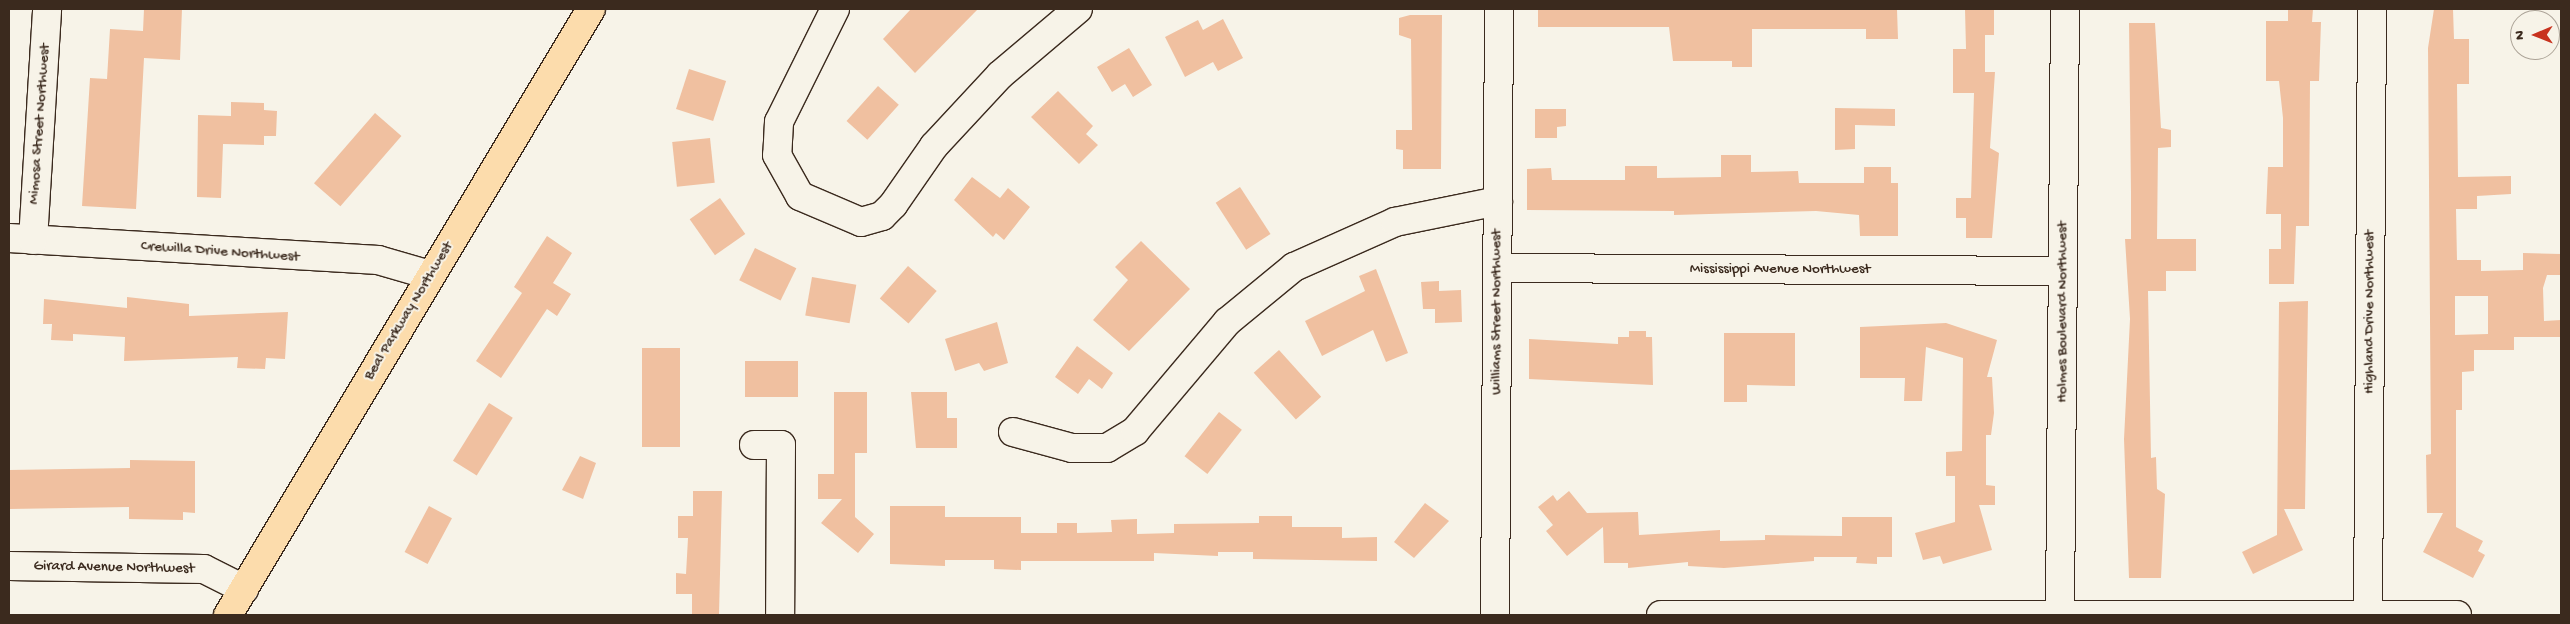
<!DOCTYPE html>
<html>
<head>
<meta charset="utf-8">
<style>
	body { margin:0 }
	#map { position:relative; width:2570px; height:624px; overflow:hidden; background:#f7f3e8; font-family:"Gochi Hand",sans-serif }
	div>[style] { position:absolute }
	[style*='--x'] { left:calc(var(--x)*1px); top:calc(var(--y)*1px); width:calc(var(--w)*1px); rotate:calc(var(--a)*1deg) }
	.building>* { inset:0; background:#f0c0a0; transform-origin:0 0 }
	.roads { filter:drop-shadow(1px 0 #3b2a1e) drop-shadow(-1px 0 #3b2a1e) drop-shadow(0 1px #3b2a1e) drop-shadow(0 -1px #3b2a1e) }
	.minor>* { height:28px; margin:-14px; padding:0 14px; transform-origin:14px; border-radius:14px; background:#f7f3e8 }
	.major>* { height:28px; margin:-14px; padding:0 14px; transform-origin:14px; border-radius:14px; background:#fcdcac }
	span { translate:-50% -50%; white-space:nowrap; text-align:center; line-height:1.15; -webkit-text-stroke:4px #f7f3e8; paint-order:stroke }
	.street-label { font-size:15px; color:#3b2a1e }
	.frame { position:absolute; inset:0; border:10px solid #3b2a1e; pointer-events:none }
	.north { position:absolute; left:2510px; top:10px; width:50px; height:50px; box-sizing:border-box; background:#f7f3e8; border:1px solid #aca397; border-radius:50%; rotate:269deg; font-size:14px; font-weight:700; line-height:20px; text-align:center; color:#3b2a1e }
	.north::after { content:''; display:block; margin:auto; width:18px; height:22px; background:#c8321e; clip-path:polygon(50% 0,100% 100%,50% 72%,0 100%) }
</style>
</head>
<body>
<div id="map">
	<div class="building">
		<div style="clip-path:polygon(144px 9px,182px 9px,180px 60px,144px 58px,136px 209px,82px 206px,90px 78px,107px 79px,110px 29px,143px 31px)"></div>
		<div style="clip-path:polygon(911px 9px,978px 9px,915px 73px,883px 39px)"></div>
		<div style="clip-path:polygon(1538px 9px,1897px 9px,1898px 39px,1866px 39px,1866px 29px,1752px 29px,1752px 67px,1732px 67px,1732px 61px,1673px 61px,1669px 27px,1538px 27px)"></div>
		<div style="clip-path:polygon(1965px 9px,1994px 9px,1994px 35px,1985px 35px,1985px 72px,1995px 72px,1990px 148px,1999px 153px,1992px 238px,1966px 238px,1966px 218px,1956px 218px,1956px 198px,1971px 198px,1974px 93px,1953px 93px,1953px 49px,1966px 49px)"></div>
		<div style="clip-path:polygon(2288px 9px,2313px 9px,2312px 22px,2321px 22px,2319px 81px,2310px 81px,2309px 226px,2296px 226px,2294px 284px,2269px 284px,2269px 249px,2281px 249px,2281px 214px,2266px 214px,2268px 167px,2283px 167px,2283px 118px,2279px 81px,2266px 81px,2266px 21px,2288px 21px)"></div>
		<div style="clip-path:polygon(evenodd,2434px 9px,2453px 9px,2454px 39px,2469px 39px,2469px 84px,2457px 84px,2458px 177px,2511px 176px,2511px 194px,2477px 196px,2477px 209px,2456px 209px,2457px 260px,2481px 260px,2481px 271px,2523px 270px,2523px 253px,2561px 254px,2561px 275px,2547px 275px,2543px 288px,2544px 321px,2561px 320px,2561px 337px,2514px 337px,2514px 350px,2474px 350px,2474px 371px,2462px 372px,2462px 410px,2456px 410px,2456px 527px,2483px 541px,2478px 551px,2485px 555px,2473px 578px,2423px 552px,2443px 513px,2427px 513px,2426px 455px,2431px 454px,2428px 48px,2434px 9px,2455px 296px,2488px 296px,2488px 334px,2455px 335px,2455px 296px)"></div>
		<div style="clip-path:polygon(1410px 15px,1442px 15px,1441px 169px,1403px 169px,1403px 150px,1396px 149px,1396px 130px,1412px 130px,1411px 39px,1399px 35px,1399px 18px)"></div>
		<div style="clip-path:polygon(1223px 19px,1243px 58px,1218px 71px,1213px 62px,1185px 77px,1165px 37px,1198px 20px,1203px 30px)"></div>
		<div style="clip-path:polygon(2129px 23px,2155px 23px,2161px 128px,2171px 130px,2171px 147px,2158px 148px,2157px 239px,2196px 239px,2196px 271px,2166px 271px,2166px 291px,2148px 291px,2151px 458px,2156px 457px,2157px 489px,2165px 494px,2161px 578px,2129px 578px,2124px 439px,2130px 319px,2125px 239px,2131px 239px,2131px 194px)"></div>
		<div style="clip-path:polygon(1129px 48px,1152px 85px,1133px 97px,1125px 84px,1112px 92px,1097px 67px)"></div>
		<div style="left:689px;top:69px;width:39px;height:42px;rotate:18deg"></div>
		<div style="left:878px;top:86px;width:28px;height:47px;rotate:42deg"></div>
		<div style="clip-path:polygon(1058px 91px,1093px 126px,1086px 134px,1098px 145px,1079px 164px,1031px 117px)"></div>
		<div style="clip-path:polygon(231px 102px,264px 103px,264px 110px,277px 111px,276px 136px,264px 136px,264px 145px,223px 144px,221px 198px,197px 197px,198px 115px,231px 116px)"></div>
		<div style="clip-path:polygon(1835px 108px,1895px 109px,1895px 126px,1855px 125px,1855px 149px,1835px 150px)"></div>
		<div style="clip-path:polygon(1535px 109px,1566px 109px,1566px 126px,1557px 127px,1557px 138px,1535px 138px)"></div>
		<div style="left:375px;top:113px;width:35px;height:93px;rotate:41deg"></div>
		<div style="left:710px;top:138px;width:45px;height:38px;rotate:84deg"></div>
		<div style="clip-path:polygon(1721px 155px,1751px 155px,1751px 172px,1798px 171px,1799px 183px,1864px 183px,1864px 167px,1891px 167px,1891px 183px,1898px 183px,1898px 236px,1860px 236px,1859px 215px,1816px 211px,1674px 215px,1674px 211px,1527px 210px,1527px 169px,1551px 168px,1552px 180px,1625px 180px,1625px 166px,1657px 166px,1657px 178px,1721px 177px)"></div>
		<div style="clip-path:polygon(972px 177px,1000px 198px,1008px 188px,1030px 207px,1004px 240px,996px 233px,993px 237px,954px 200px)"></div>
		<div style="left:1240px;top:187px;width:56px;height:29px;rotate:57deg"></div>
		<div style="left:720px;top:198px;width:44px;height:37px;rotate:55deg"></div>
		<div style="clip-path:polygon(547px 236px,572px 253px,553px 283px,571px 294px,557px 316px,547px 309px,501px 378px,476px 361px,522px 293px,514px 287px)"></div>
		<div style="clip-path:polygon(1141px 241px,1190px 289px,1129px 351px,1093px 320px,1128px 280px,1115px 267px)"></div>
		<div style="left:755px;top:248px;width:46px;height:36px;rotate:26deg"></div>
		<div style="left:908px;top:266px;width:38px;height:43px;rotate:41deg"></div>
		<div style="clip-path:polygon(1376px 269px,1408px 353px,1386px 362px,1373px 330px,1322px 356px,1305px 321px,1365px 291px,1359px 276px)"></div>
		<div style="left:812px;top:277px;width:45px;height:39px;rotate:10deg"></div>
		<div style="clip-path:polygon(1439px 281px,1439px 291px,1461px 290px,1462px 322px,1435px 323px,1435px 309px,1423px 309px,1421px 282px)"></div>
		<div style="clip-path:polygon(127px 297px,189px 304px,189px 316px,288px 312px,285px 359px,266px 358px,265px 369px,237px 368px,238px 357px,124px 361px,125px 337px,73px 334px,73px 341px,51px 340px,52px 324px,43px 324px,44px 299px,127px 308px)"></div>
		<div style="clip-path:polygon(2308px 301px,2305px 509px,2284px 509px,2303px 550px,2253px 574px,2242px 552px,2277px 535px,2279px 302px)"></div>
		<div style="clip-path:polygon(997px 322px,1008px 363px,984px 371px,979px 363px,955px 371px,945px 339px)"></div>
		<div style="clip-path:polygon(1946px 323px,1997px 340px,1987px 377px,1992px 377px,1994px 413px,1991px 435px,1986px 435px,1986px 485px,1995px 486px,1995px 505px,1979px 505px,1992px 550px,1943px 564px,1940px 556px,1923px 560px,1915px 533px,1955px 522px,1955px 476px,1946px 476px,1946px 452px,1962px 451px,1963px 358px,1926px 347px,1922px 401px,1904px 401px,1905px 378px,1860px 378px,1860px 327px)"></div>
		<div style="clip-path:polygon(1629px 331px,1646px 331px,1646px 337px,1652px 337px,1653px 385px,1529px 379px,1529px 339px,1618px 344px,1618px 337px,1629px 337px)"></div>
		<div style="clip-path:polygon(1724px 333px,1795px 333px,1795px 386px,1747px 385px,1747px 402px,1724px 402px)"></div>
		<div style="clip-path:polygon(1077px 346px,1113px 373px,1102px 389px,1089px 379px,1078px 394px,1055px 377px)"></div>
		<div style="left:642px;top:348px;width:38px;height:99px"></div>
		<div style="left:1279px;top:350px;width:63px;height:34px;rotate:48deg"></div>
		<div style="left:745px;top:361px;width:53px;height:36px"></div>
		<div style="clip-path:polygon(834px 392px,867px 392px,867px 453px,855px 453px,855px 517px,874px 534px,858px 553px,821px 523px,842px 499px,818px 499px,818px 474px,834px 474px)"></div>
		<div style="clip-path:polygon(911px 392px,947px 392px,947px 418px,957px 418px,957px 448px,916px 448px)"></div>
		<div style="left:489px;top:403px;width:28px;height:68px;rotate:32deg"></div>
		<div style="left:1219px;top:412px;width:29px;height:56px;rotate:38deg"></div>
		<div style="clip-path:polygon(580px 456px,596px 463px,583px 499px,562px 490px)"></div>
		<div style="clip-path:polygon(130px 460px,195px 461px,195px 513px,183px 512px,183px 520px,129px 519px,129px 507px,9px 509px,9px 470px,130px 468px)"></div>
		<div style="clip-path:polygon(693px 491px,722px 491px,719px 615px,692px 615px,692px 594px,676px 594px,676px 573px,686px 574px,688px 538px,678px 538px,678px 516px,693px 516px)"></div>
		<div style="clip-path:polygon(1569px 491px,1587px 513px,1638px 512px,1639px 535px,1720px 530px,1720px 541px,1765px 540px,1765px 535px,1842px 536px,1842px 517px,1892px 517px,1892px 557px,1877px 557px,1877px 564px,1856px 563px,1857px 557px,1814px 557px,1814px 561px,1724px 568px,1688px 566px,1688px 562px,1628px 568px,1628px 563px,1604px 563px,1603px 527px,1567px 556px,1546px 531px,1553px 525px,1538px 507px,1553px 495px,1557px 501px)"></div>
		<div style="clip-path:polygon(1425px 503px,1449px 521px,1414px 558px,1394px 542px)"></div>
		<div style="left:429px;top:506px;width:26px;height:52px;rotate:28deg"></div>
		<div style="clip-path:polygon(890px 506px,945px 506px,945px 517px,1021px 517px,1021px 533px,1057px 533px,1057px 523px,1077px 523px,1077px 533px,1112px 532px,1111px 520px,1137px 519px,1137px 534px,1174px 533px,1174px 524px,1259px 523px,1259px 516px,1292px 516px,1292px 527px,1342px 527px,1342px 538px,1377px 537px,1377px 561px,1253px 559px,1253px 552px,1218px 552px,1218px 556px,1154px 553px,1154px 561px,1021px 561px,1021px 570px,994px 569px,994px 560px,945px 560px,945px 566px,890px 564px)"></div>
	</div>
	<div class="roads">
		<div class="minor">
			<div style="--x:835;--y:9;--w:126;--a:116.4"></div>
			<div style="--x:779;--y:122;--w:33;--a:93"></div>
			<div style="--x:777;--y:155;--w:47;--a:60.7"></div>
			<div style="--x:800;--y:196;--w:66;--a:23.1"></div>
			<div style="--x:861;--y:222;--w:22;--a:-16"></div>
			<div style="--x:882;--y:216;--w:16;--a:-45"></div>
			<div style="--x:893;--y:205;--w:72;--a:-55.2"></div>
			<div style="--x:934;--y:146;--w:97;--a:-47.1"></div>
			<div style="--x:1000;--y:75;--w:102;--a:-40.2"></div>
			<div style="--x:9;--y:238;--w:370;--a:3.4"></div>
			<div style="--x:378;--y:260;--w:54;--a:16.1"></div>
			<div style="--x:33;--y:240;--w:231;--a:-86.5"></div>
			<div style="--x:1497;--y:268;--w:566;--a:0.3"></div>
			<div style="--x:1013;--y:432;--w:61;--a:15.2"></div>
			<div style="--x:1072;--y:448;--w:35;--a:0"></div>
			<div style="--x:1107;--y:448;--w:33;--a:-31"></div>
			<div style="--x:1135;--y:431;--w:143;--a:-49.8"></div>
			<div style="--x:1227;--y:322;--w:87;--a:-39.4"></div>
			<div style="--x:1294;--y:267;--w:111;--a:-24"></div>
			<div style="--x:1395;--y:222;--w:105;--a:-11.5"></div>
			<div style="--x:754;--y:445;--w:27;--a:0"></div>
			<div style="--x:781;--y:445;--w:170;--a:90.3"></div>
			<div style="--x:9;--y:566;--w:195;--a:0.9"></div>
			<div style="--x:204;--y:569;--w:45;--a:26.6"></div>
			<div style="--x:1495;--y:615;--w:606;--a:-89.62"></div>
			<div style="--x:1661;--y:615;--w:796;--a:0"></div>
			<div style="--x:2060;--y:615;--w:606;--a:-89.53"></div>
			<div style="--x:2368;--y:615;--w:606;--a:-89.62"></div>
		</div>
		<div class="major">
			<div style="--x:228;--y:615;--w:706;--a:-59.08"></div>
		</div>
	</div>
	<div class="street-label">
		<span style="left:40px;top:124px;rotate:-86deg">Mimosa Street Northwest</span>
		<span style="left:220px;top:252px;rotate:4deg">Crewilla Drive Northwest</span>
		<span style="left:1780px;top:270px">Mississippi Avenue Northwest</span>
		<span style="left:409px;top:311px;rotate:-59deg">Beal Parkway Northwest</span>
		<span style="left:1497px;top:312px;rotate:-90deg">Williams Street Northwest</span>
		<span style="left:2063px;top:312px;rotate:-90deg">Holmes Boulevard Northwest</span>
		<span style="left:2370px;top:312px;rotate:-90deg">Highland Drive Northwest</span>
		<span style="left:114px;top:568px;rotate:1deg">Girard Avenue Northwest</span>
	</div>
	<div class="frame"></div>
	<div class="north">N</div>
</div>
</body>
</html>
